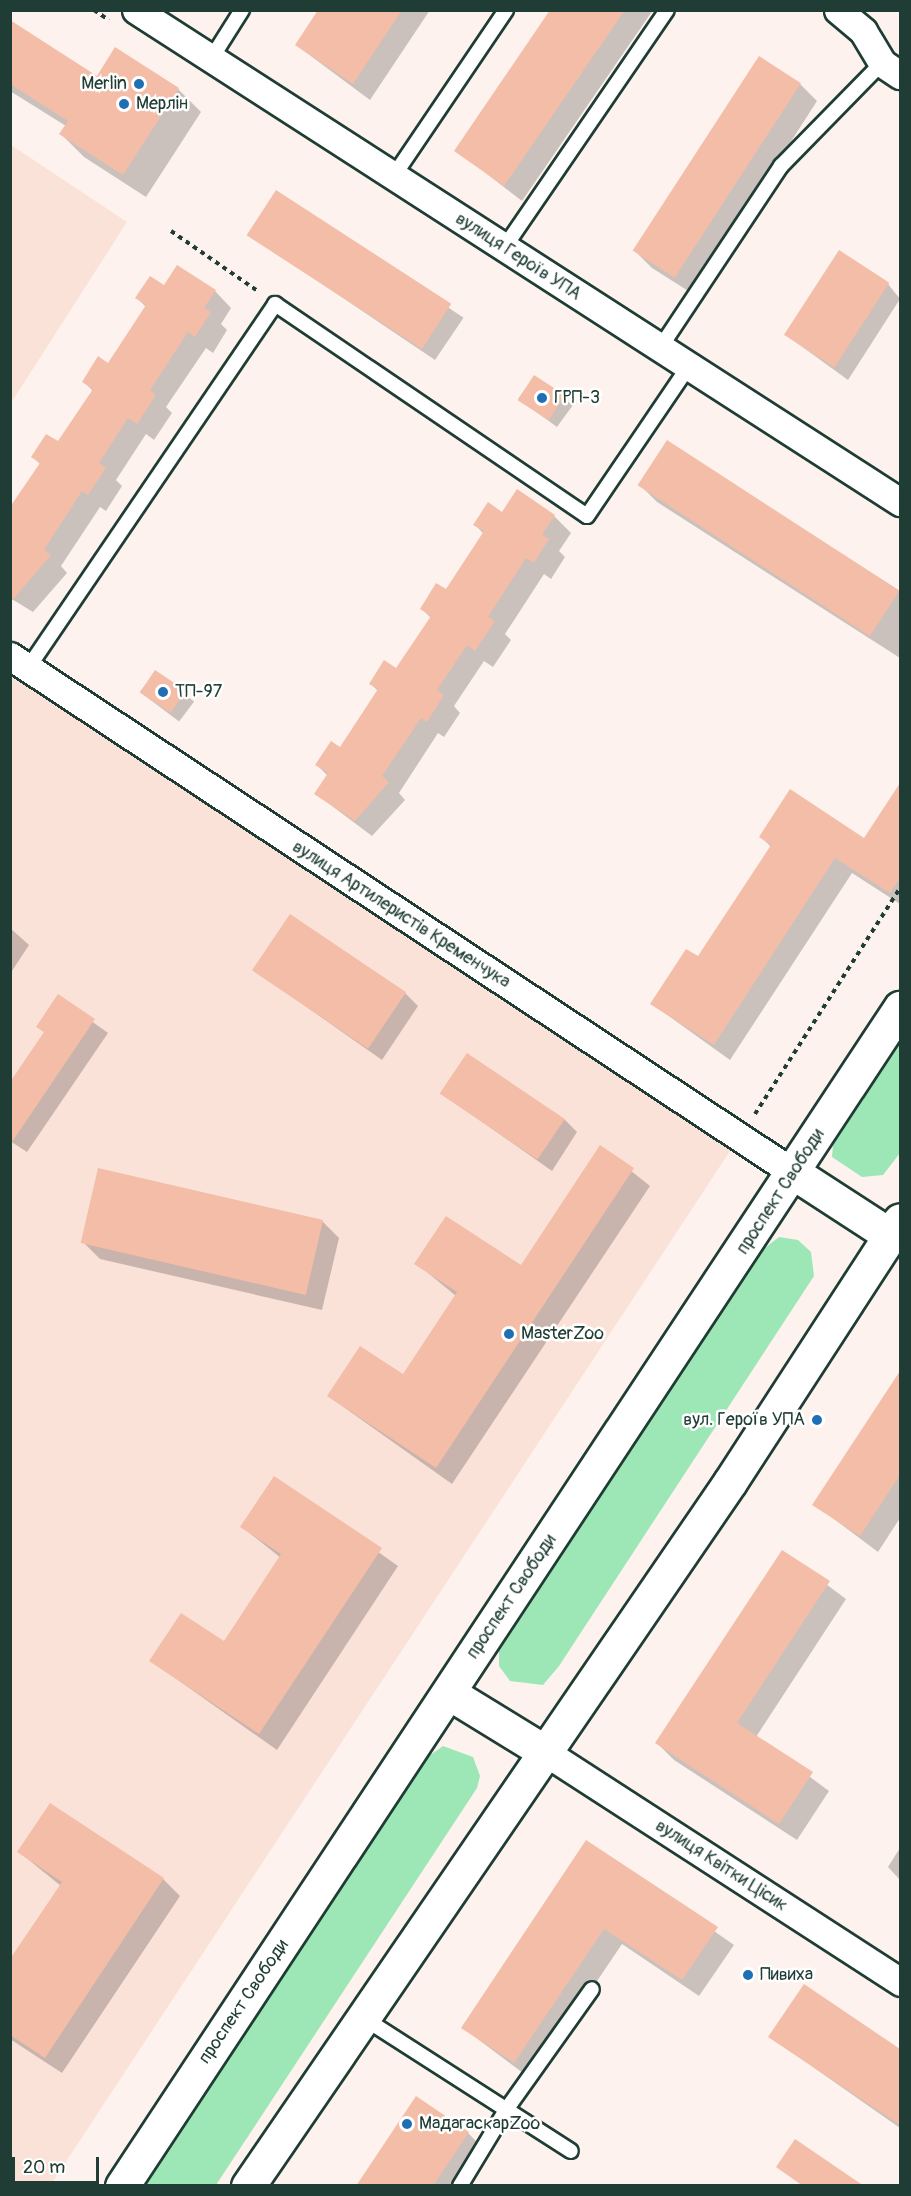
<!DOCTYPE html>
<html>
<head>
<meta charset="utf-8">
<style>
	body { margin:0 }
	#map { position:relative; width:911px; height:2196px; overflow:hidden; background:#fdf2ed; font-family:Pangolin,sans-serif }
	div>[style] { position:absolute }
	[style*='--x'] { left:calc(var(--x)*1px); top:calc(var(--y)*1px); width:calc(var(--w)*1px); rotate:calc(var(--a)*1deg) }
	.built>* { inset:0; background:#fae2d8 }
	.green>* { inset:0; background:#9de7b6 }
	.shadow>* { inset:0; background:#0003; transform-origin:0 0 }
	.building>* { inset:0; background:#f3bda7; transform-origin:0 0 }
	.path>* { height:4px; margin-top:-2px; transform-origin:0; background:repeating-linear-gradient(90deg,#1f3d34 0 4.5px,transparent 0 9px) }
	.roads { filter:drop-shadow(2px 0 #1f3d34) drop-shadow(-2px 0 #1f3d34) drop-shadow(0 2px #1f3d34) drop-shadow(0 -2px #1f3d34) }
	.service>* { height:14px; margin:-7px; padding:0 7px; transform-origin:7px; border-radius:7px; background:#fff }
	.minor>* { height:27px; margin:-13.5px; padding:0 13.5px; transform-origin:13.5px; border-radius:13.5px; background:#fff }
	.trunk>* { height:33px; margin:-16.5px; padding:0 16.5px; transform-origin:16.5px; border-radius:16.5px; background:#fff }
	.dots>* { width:16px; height:16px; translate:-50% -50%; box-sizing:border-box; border:3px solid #fff; border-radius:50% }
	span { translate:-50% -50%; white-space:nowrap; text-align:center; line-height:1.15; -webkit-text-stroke:5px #fff; paint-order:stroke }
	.poi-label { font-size:18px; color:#1f3d34 }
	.right { translate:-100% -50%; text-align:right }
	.left { translate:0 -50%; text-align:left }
	.street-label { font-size:18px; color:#1f3d34 }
	.frame { position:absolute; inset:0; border:12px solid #1f3d34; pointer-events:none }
	.scale { position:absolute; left:12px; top:2157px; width:87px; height:27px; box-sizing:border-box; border:3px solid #1f3d34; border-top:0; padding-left:8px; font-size:18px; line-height:21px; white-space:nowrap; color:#1f3d34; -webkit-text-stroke:4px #fff; paint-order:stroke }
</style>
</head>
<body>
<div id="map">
	<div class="built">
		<div style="clip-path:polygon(11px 145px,127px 222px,11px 403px)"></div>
		<div style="clip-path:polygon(10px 655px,732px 1148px,50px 2186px,10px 2185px)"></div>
	</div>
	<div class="green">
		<div style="clip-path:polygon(900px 1044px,900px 1153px,883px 1175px,862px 1177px,832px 1157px,833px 1145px)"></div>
		<div style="clip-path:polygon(779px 1237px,798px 1240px,811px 1252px,814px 1276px,559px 1666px,543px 1685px,510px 1681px,499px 1666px,499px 1651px,761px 1251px)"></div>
		<div style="clip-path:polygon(443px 1746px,473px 1757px,480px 1776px,477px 1788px,216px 2185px,144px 2185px,429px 1756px)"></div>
	</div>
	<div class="shadow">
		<div style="clip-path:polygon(320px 10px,430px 10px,370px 100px,296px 45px)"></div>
		<div style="clip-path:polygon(552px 10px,653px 10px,522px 201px,456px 150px)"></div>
		<div style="clip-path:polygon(10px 22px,97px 78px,116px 49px,178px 89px,201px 112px,146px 197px,84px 157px,61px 134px,66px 126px,10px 91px)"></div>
		<div style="clip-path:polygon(800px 84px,817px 101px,693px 294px,652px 268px,635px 251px)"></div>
		<div style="left:277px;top:192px;width:225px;height:51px;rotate:34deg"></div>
		<div style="clip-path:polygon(888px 284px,900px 299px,848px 380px,786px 335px)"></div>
		<div style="clip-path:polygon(165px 287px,215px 291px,231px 308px,221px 324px,227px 330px,213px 353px,206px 348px,166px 407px,172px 413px,154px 440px,146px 434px,116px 480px,122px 486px,106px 511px,100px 507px,61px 566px,67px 573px,33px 612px,10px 598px,40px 464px,33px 457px,58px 443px,93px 391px,84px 382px,108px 365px,146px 307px,137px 298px)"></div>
		<div style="left:534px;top:377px;width:48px;height:27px;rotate:36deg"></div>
		<div style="clip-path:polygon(667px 442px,900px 591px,900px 658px,657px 502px,640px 485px)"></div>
		<div style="clip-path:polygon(503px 514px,554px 516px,571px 533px,559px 551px,565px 557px,551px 579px,544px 574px,505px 634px,511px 640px,493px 667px,484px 661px,454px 706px,460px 713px,444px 737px,438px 733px,399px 793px,405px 800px,372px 836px,316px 794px,328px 776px,317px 765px,340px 749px,378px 691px,371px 684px,396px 670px,431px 618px,422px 609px,446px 591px,484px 534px,475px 525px)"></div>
		<div style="left:155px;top:672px;width:49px;height:25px;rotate:37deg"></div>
		<div style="clip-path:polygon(900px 785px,900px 904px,852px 873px,730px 1060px,652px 1004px,698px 959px,771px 847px,761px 837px,865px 840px)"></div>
		<div style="clip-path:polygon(10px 928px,29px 945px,10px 974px)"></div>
		<div style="clip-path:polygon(254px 970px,405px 993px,418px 1006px,382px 1060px)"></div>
		<div style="clip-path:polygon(58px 997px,108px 1033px,27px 1152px,10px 1141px,45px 1033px,38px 1027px)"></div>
		<div style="clip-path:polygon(441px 1093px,564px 1119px,577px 1132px,552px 1171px)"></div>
		<div style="clip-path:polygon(601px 1147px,650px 1186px,452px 1484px,328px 1396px,403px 1376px,456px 1296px,416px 1263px,521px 1268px)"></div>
		<div style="clip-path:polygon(322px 1221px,339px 1238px,322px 1310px,100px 1259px,83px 1242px)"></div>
		<div style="clip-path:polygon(900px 1374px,900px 1518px,878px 1552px,814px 1504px)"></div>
		<div style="clip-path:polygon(274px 1478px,398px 1566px,277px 1750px,151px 1661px,224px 1643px,281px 1558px,242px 1527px)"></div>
		<div style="clip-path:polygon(783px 1552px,846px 1599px,756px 1737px,829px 1791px,797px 1840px,674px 1760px,657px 1743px)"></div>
		<div style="clip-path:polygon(587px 1842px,734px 1945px,699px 1996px,622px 1944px,531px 2079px,463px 2028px)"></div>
		<div style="clip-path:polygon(900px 1848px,900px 1880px,888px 1867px)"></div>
		<div style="clip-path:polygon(19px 1852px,163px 1879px,180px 1896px,62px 2073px,10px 2039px,10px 1962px,61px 1886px)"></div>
		<div style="clip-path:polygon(804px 1986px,900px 2051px,900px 2128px,770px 2037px)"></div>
		<div style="clip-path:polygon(468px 2133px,481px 2146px,455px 2186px,358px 2186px)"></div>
	</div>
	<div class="building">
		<div style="clip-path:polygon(318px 10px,402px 10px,353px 84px,295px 45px)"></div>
		<div style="clip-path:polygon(550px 10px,625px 10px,504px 186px,454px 151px)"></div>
		<div style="clip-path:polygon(10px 20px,97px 76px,115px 47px,179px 88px,123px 175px,59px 134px,68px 121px,10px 84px)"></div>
		<div style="left:759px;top:56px;width:50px;height:232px;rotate:33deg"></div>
		<div style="left:276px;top:190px;width:209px;height:54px;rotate:33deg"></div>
		<div style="left:839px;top:250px;width:60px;height:101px;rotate:33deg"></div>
		<div style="clip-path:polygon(177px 265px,216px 290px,204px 308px,211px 312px,195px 337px,188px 332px,150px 390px,156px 395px,137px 424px,128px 418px,99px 463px,106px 468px,88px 495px,82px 491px,44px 550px,51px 555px,10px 603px,10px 507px,40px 463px,31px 457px,46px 434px,58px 441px,93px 389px,82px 382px,98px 356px,108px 363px,146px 305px,135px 298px,150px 276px,164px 285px)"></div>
		<div style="left:534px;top:375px;width:37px;height:30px;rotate:33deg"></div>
		<div style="left:667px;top:440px;width:277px;height:54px;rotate:33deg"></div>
		<div style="clip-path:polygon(517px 489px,555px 515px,542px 535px,549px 539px,534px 563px,526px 558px,488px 617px,495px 621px,475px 651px,467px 645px,437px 690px,444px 695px,427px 722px,421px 718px,382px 776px,389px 782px,355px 821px,314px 794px,328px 773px,315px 765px,331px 741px,340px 747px,378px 689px,369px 684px,384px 660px,396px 668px,431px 616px,420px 609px,436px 583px,446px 589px,484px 531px,473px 525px,488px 502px,502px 512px)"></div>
		<div style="left:155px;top:670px;width:37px;height:27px;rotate:34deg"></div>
		<div style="clip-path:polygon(900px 783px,900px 878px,890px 893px,835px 858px,714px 1045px,650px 1004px,686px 949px,698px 956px,771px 845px,759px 837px,790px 789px,864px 838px)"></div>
		<div style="left:290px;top:914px;width:140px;height:68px;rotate:34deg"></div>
		<div style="clip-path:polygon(58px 994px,95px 1019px,10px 1145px,10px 1082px,44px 1032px,36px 1027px)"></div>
		<div style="left:467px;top:1053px;width:118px;height:49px;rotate:34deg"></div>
		<div style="clip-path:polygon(600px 1145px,634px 1168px,436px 1468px,327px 1396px,360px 1346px,403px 1374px,457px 1292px,414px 1264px,446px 1216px,521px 1265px)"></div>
		<div style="left:98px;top:1168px;width:231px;height:77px;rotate:13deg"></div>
		<div style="clip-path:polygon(900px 1371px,900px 1475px,860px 1536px,812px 1505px)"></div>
		<div style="clip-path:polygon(274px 1476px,382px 1548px,259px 1734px,149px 1661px,181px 1613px,224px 1641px,281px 1554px,240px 1527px)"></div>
		<div style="clip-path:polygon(782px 1550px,830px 1581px,737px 1723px,813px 1772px,779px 1824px,655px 1743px)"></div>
		<div style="clip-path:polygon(50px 1803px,164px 1878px,45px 2058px,10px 2035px,10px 1959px,62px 1882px,17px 1852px)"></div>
		<div style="clip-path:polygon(586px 1840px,718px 1927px,682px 1980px,604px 1929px,514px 2063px,461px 2028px)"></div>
		<div style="clip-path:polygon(804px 1984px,900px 2049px,900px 2125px,768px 2037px)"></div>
		<div style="clip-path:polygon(416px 2096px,469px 2132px,433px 2186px,356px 2186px)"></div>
		<div style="clip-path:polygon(795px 2139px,864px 2186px,803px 2186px,776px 2167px)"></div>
	</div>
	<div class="path">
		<div style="--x:94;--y:10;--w:18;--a:34"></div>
		<div style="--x:171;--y:231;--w:107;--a:34.7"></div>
		<div style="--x:755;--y:1114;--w:269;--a:-57.3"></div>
	</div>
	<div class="roads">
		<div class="service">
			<div style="--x:211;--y:59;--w:58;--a:-57.7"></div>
			<div style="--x:393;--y:177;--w:202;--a:-55.9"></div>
			<div style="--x:504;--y:248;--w:288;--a:-55.6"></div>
			<div style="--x:660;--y:348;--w:219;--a:-56.4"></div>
			<div style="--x:781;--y:166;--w:144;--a:-45.6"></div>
			<div style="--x:28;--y:668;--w:440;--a:-55.8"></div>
			<div style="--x:275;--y:304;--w:377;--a:34.2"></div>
			<div style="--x:587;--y:516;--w:181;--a:-55.8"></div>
			<div style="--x:362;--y:2017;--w:248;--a:32.7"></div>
			<div style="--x:460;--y:2186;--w:89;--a:-58.8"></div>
			<div style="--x:506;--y:2110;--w:148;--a:-54.6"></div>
		</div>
		<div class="minor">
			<div style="--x:136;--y:10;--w:909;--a:32.78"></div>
			<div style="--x:838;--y:10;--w:33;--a:40"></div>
			<div style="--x:863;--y:31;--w:37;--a:59"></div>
			<div style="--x:882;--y:63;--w:22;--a:34"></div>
			<div style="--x:10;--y:656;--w:939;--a:33.4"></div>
			<div style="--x:542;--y:1750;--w:427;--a:32.9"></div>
		</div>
		<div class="trunk">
			<div style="--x:794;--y:1173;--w:116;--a:33"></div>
			<div style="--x:449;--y:1693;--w:109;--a:31.5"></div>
			<div style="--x:122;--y:2186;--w:1412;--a:-56.56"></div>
			<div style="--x:248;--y:2186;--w:853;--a:-55.6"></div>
			<div style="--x:730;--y:1482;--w:312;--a:-57"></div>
		</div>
	</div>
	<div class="dots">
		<div style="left:139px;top:84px;background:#1f6fb2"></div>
		<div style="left:124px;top:104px;background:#1f6fb2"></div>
		<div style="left:542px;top:398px;background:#1f6fb2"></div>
		<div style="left:163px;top:692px;background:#1f6fb2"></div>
		<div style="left:509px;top:1334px;background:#1f6fb2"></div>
		<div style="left:817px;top:1420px;background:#1f6fb2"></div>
		<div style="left:748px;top:1975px;background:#1f6fb2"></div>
		<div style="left:407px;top:2124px;background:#1f6fb2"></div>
	</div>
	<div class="poi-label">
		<span class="right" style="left:127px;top:84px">Merlin</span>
		<span class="left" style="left:136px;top:104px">Мерлін</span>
		<span class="left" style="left:554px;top:398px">ГРП-3</span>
		<span class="left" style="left:175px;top:692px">ТП-97</span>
		<span class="left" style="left:521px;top:1334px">MasterZoo</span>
		<span class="right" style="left:805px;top:1420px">вул. Героїв УПА</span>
		<span class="left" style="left:760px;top:1975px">Пивиха</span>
		<span class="left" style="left:419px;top:2124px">МадагаскарZoo</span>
	</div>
	<div class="street-label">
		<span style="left:518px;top:257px;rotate:33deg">вулиця Героїв УПА</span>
		<span style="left:401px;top:915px;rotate:33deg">вулиця Артилеристів Кременчука</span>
		<span style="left:781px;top:1192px;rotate:-57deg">проспект Свободи</span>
		<span style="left:512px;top:1597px;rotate:-56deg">проспект Свободи</span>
		<span style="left:721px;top:1866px;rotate:33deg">вулиця Квітки Цісик</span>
		<span style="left:244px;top:2002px;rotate:-56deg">проспект Свободи</span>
	</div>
	<div class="frame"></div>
	<div class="scale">20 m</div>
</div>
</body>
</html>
